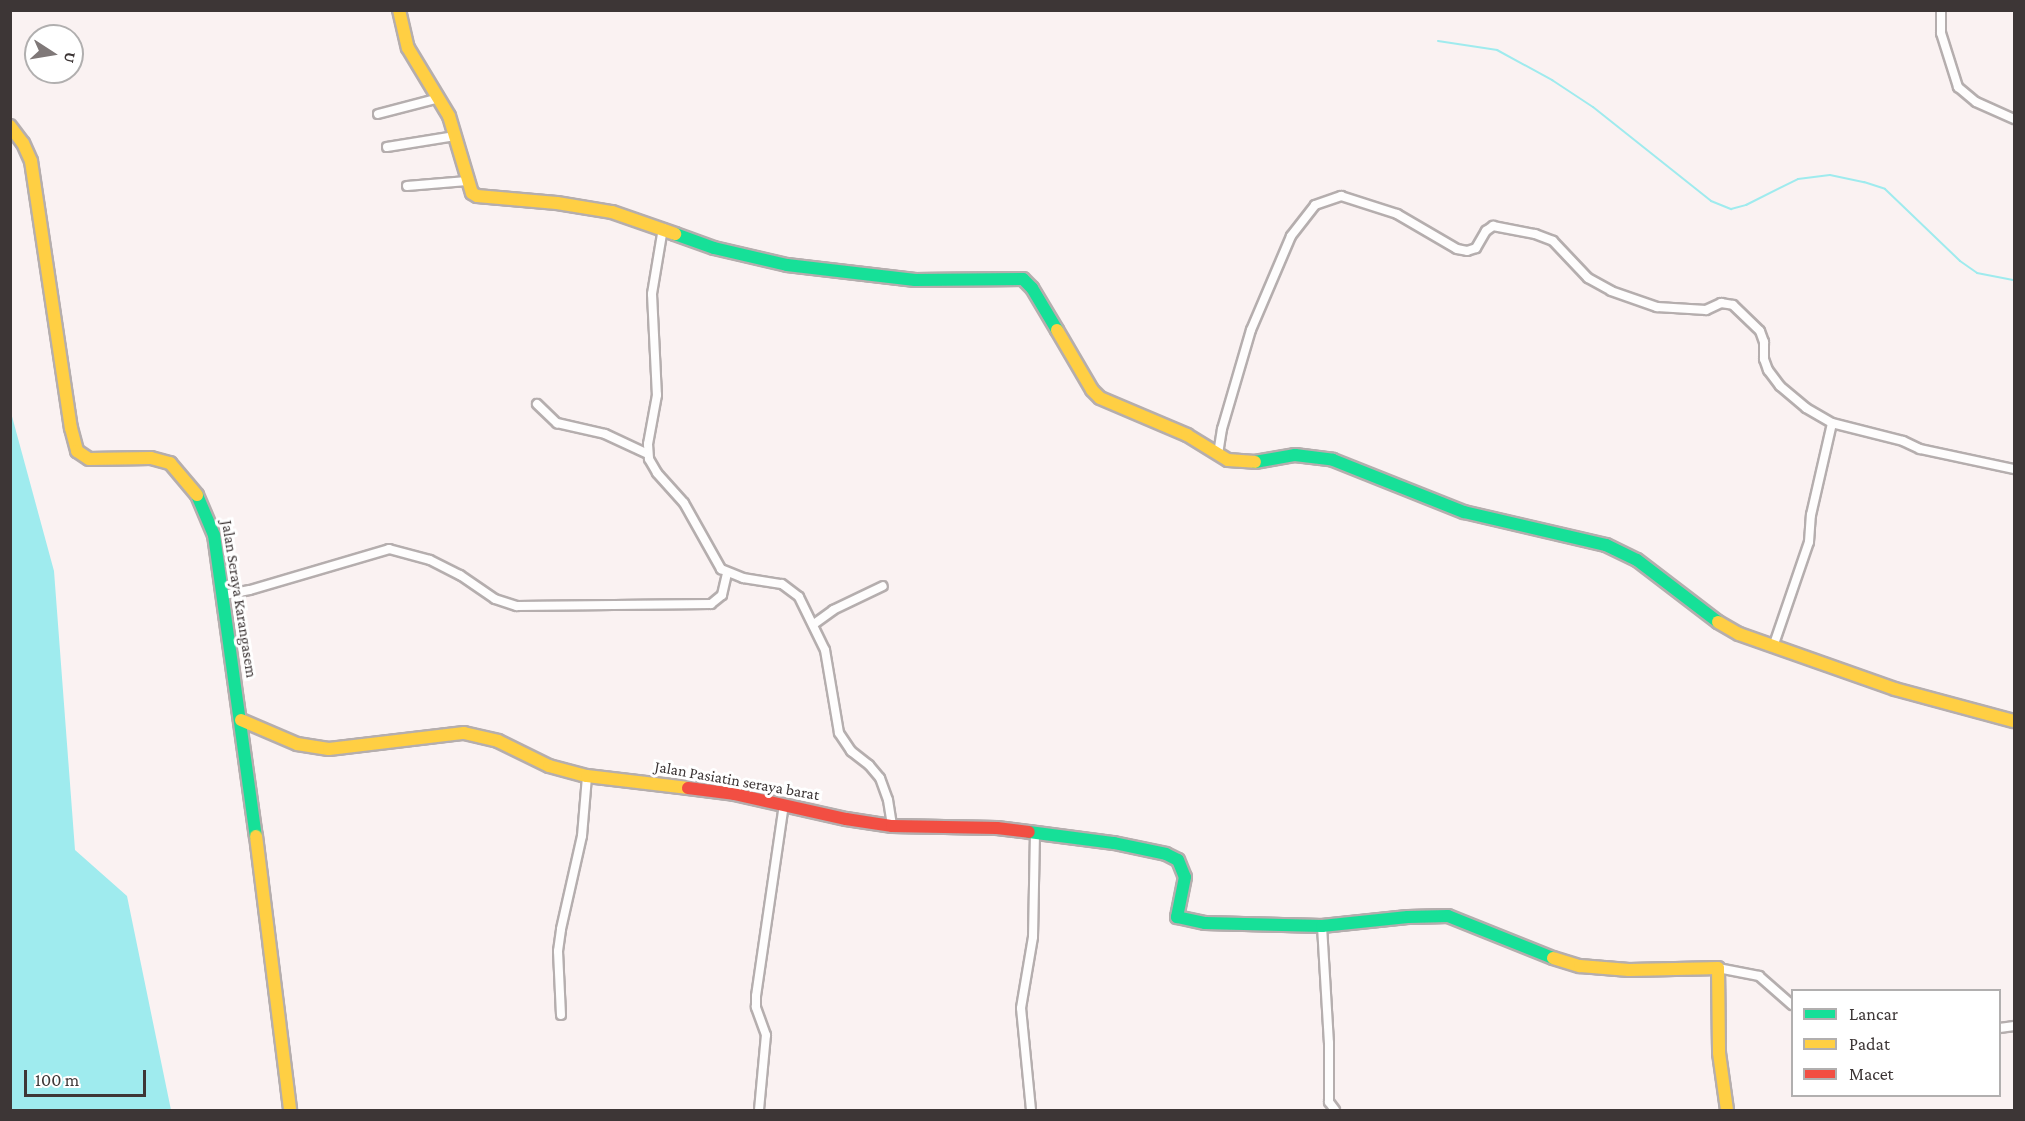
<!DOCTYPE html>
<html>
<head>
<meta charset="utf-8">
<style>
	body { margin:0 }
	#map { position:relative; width:2025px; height:1121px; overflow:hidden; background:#faf2f2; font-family:"Crimson Pro",serif }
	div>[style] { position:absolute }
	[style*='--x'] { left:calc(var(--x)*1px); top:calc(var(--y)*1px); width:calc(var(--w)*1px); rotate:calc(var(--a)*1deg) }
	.water>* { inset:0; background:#9febee }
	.stream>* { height:2px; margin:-1px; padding:0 1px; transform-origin:1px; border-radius:1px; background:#9febee }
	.roads { filter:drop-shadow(2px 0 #b5aeae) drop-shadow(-2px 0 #b5aeae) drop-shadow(0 2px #b5aeae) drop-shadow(0 -2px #b5aeae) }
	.street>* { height:8px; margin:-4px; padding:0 4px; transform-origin:4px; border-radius:4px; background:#fefdfd }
	.fast>* { height:12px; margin:-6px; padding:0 6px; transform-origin:6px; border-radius:6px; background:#16e098 }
	.slow>* { height:12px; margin:-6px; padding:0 6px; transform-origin:6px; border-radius:6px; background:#ffcf43 }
	.jam>* { height:12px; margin:-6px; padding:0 6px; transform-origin:6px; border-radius:6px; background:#f24e42 }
	span { translate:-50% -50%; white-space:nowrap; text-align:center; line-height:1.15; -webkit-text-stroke:6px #fff; paint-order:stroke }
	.street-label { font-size:16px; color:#3d3636 }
	.frame { position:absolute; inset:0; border:12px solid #3d3636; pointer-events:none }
	.legend { position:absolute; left:1791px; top:989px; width:210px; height:108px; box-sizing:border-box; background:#fff; border:2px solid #b1afaf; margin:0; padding:8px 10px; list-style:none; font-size:18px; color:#3d3636 }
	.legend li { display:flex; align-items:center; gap:12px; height:30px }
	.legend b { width:30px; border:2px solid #b1afaf }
	.north { position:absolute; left:24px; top:24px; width:60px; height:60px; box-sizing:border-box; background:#fff; border:2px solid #b1afaf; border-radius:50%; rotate:102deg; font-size:16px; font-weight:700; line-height:24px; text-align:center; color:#3d3636 }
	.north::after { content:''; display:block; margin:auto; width:21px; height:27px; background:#7f7878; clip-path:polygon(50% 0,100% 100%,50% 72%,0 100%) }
	.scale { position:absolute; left:24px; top:1070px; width:122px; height:27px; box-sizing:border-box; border:3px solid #3d3636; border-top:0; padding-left:8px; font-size:18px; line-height:21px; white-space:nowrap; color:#3d3636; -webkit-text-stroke:4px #fff; paint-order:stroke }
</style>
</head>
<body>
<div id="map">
	<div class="water">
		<div style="clip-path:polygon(10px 409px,54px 571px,75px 850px,127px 896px,171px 1110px,11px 1110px)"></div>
	</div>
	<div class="stream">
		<div style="--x:1438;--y:41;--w:60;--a:8.7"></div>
		<div style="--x:1497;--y:50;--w:63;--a:28.6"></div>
		<div style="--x:1552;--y:80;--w:49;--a:33.4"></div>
		<div style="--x:1593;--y:107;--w:151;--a:38.5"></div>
		<div style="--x:1711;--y:201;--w:22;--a:22"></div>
		<div style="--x:1731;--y:209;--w:16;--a:-15"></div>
		<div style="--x:1746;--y:205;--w:58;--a:-26.6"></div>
		<div style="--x:1798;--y:179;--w:32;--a:-7"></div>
		<div style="--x:1830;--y:175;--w:35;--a:12"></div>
		<div style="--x:1864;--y:182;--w:22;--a:18"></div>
		<div style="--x:1885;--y:189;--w:104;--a:43.8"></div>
		<div style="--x:1960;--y:261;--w:21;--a:35"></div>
		<div style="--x:1977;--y:273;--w:38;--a:11"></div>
	</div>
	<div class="roads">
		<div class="street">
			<div style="--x:1941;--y:10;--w:23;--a:90"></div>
			<div style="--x:1941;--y:33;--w:57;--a:72.5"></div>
			<div style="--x:1958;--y:87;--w:23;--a:40"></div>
			<div style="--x:1976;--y:102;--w:42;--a:24.1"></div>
			<div style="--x:378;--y:114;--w:63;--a:-14.7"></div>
			<div style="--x:387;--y:147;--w:69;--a:-9.2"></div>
			<div style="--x:407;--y:186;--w:60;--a:-4.8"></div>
			<div style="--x:663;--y:228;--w:67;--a:99.5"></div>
			<div style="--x:652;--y:294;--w:101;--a:87.2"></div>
			<div style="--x:657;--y:395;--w:50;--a:100.4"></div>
			<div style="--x:648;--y:444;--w:15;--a:86"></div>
			<div style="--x:649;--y:459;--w:16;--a:60"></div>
			<div style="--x:657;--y:473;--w:40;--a:48"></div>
			<div style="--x:684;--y:503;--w:76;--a:60.7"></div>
			<div style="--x:721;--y:569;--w:24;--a:22"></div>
			<div style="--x:743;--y:578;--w:39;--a:9"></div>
			<div style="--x:782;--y:584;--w:21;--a:37"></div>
			<div style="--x:799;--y:597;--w:59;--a:63.9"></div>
			<div style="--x:825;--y:650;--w:84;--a:80.4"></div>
			<div style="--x:839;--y:733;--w:22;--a:56"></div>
			<div style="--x:851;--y:751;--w:23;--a:38"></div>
			<div style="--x:869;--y:765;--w:17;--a:50"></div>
			<div style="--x:880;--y:778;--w:23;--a:70"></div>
			<div style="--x:888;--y:800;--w:26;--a:81"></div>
			<div style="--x:537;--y:404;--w:28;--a:44"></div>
			<div style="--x:557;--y:423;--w:49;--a:12.9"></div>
			<div style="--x:605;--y:434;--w:47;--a:24.9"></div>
			<div style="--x:1218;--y:454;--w:25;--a:-81"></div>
			<div style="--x:1222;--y:429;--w:103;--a:-73.7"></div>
			<div style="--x:1251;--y:330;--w:102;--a:-66.9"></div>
			<div style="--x:1291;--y:236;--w:39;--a:-52"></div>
			<div style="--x:1315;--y:205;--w:28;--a:-19"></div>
			<div style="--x:1341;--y:196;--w:59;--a:17.8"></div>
			<div style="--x:1397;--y:214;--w:69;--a:30.3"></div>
			<div style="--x:1457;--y:249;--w:10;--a:11"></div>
			<div style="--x:1467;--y:251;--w:9;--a:-18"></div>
			<div style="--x:1476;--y:248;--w:20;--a:-60"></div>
			<div style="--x:1486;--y:231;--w:9;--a:-36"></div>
			<div style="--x:1493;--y:226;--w:43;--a:10.8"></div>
			<div style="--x:1535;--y:234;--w:19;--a:21"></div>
			<div style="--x:1553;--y:241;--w:51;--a:46.6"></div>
			<div style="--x:1588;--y:278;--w:26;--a:29"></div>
			<div style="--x:1611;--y:291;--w:49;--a:19.2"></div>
			<div style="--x:1657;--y:307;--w:49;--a:3.5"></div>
			<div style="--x:1706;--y:310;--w:17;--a:-25"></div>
			<div style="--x:1721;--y:303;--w:12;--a:9"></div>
			<div style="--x:1733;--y:305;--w:37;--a:44"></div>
			<div style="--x:1760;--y:331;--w:12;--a:70"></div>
			<div style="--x:1764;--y:342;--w:17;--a:90"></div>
			<div style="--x:1764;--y:359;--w:12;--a:70"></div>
			<div style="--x:1768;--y:370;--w:20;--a:53"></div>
			<div style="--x:1780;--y:386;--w:34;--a:40"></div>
			<div style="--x:1806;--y:408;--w:30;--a:30"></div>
			<div style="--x:1832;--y:423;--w:73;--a:14.2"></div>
			<div style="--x:1903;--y:441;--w:19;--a:25"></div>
			<div style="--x:1920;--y:449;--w:96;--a:12"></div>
			<div style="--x:224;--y:595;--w:26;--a:-11"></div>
			<div style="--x:250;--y:590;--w:145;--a:-16.4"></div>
			<div style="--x:389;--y:549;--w:42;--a:15"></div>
			<div style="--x:430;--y:560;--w:34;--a:27"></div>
			<div style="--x:460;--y:575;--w:42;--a:34.4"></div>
			<div style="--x:495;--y:599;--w:23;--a:18"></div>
			<div style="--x:517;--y:606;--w:194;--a:-0.6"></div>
			<div style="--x:711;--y:604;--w:14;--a:-39"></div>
			<div style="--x:722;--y:595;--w:23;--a:-77"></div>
			<div style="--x:814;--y:624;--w:24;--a:-36"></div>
			<div style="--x:833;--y:610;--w:55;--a:-25.6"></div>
			<div style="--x:1773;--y:647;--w:111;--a:-71.1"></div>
			<div style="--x:1809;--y:542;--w:27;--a:-86"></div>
			<div style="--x:1811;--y:515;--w:94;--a:-77.1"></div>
			<div style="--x:1322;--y:926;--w:117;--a:86.6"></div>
			<div style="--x:1329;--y:1043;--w:59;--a:90"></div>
			<div style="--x:1329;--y:1102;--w:10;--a:53"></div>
			<div style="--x:1718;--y:968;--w:42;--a:11"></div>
			<div style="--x:1759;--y:976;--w:44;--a:41.3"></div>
			<div style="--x:561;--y:1015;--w:64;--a:-92.7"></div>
			<div style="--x:558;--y:951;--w:22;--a:-82"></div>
			<div style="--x:561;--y:929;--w:95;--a:-77.3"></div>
			<div style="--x:582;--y:836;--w:60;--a:-85.2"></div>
			<div style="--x:2000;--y:1028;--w:14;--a:-8"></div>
			<div style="--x:759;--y:1110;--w:75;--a:-84.7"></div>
			<div style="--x:766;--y:1035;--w:30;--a:-110"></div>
			<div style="--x:756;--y:1007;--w:11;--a:-90"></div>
			<div style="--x:756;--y:996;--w:193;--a:-81.7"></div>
			<div style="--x:1031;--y:1110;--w:102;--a:-95.6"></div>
			<div style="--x:1021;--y:1008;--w:72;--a:-80.4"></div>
			<div style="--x:1033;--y:937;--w:104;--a:-88.9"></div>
		</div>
		<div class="fast">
			<div style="--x:675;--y:234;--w:41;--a:19.7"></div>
			<div style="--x:714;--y:248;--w:75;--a:13.1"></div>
			<div style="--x:787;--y:265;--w:129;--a:6.7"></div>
			<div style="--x:915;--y:280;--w:108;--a:-0.5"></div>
			<div style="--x:1023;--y:279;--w:13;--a:45"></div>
			<div style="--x:1032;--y:288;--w:49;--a:59.2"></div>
			<div style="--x:1255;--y:462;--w:41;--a:-9.9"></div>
			<div style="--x:1295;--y:455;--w:38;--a:7"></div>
			<div style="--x:1333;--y:460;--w:141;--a:21.7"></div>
			<div style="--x:1464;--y:512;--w:146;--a:13.1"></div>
			<div style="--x:1606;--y:545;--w:34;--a:26"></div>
			<div style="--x:1637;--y:560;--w:102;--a:37.4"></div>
			<div style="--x:197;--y:495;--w:43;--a:67"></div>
			<div style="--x:214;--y:535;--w:304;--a:82.1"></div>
			<div style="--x:1029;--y:832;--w:86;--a:7.4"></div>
			<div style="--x:1114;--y:843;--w:53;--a:11.9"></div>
			<div style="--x:1166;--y:854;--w:13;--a:27"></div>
			<div style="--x:1178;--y:860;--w:18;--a:68"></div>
			<div style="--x:1185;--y:877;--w:41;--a:101.3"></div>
			<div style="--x:1177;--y:917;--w:29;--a:12"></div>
			<div style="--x:1205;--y:923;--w:117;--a:1.5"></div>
			<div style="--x:1322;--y:926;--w:86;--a:-6"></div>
			<div style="--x:1408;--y:917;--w:40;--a:-1.4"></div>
			<div style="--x:1448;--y:916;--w:113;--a:21.8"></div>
		</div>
		<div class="slow">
			<div style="--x:399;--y:10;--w:39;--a:77"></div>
			<div style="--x:408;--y:48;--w:79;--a:58.9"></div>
			<div style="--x:449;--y:116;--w:80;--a:73.4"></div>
			<div style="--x:472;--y:193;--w:6;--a:31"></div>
			<div style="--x:477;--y:196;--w:80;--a:5"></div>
			<div style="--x:557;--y:203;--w:56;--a:9.3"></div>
			<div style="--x:612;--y:212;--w:67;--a:19.2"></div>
			<div style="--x:10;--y:126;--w:21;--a:53"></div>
			<div style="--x:23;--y:143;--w:20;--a:66"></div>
			<div style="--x:31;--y:161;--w:270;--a:81.5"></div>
			<div style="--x:71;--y:428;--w:24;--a:75"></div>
			<div style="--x:77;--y:451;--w:14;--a:34"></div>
			<div style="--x:89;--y:459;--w:62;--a:-0.9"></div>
			<div style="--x:151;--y:458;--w:20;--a:15"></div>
			<div style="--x:170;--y:463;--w:42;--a:49.8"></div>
			<div style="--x:1057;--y:330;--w:69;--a:59.7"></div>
			<div style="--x:1092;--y:390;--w:11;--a:45"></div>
			<div style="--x:1100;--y:398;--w:95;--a:23"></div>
			<div style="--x:1187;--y:435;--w:48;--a:31.4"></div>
			<div style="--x:1228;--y:460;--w:27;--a:4"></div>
			<div style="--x:1718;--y:622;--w:24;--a:30"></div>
			<div style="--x:1739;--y:634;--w:165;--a:19.4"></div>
			<div style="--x:1895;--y:689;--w:123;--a:15.1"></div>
			<div style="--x:241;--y:720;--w:61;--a:23.2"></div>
			<div style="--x:297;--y:744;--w:32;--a:9"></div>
			<div style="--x:329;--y:749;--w:136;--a:-6.8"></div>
			<div style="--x:464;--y:733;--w:35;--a:13"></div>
			<div style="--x:498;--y:741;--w:57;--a:26.1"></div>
			<div style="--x:549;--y:766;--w:39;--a:15"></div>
			<div style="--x:587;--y:776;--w:102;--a:6.8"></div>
			<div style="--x:256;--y:836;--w:276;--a:82.9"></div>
			<div style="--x:1553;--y:958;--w:28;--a:17"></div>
			<div style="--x:1580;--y:966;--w:49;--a:4.7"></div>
			<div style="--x:1629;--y:970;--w:89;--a:-1.3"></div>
			<div style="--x:1718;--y:968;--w:85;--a:89.3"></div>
			<div style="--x:1719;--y:1053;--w:58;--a:82"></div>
		</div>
		<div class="jam">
			<div style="--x:688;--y:788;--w:46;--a:7.4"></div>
			<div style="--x:734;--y:794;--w:115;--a:12.6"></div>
			<div style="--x:846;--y:819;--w:47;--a:8.7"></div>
			<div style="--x:892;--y:826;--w:105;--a:1.1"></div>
			<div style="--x:997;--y:828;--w:32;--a:7"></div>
		</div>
	</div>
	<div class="street-label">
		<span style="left:239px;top:599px;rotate:81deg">Jalan Seraya Karangasem</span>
		<span style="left:737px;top:781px;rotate:10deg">Jalan Pasiatin seraya barat</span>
	</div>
	<div class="frame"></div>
	<ul class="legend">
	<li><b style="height:8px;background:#16e098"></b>Lancar</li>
	<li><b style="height:8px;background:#ffcf43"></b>Padat</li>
	<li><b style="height:8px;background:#f24e42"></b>Macet</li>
	</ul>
	<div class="north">U</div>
	<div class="scale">100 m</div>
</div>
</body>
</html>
